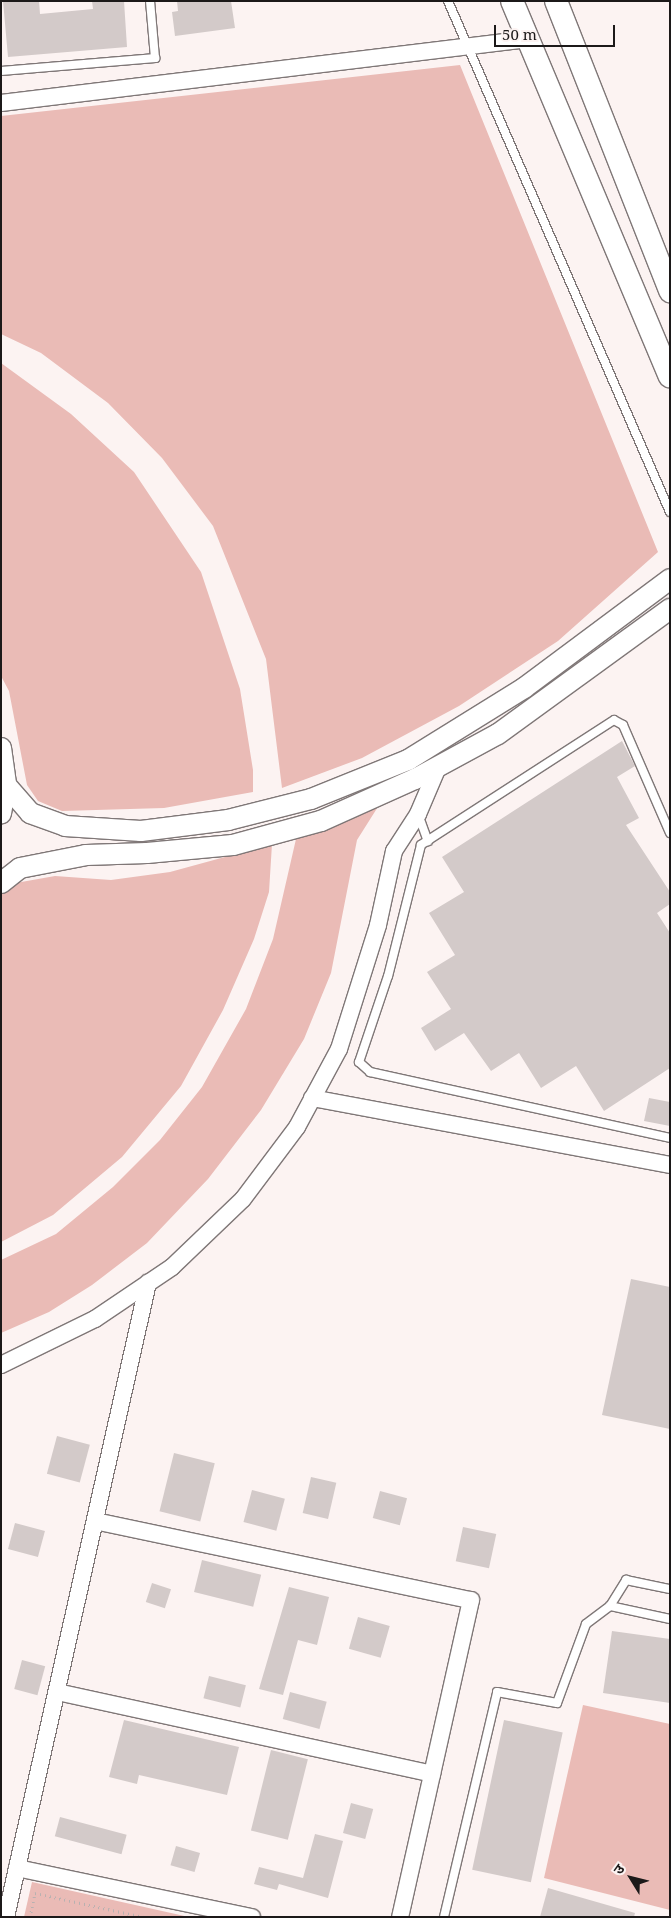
<!DOCTYPE html>
<html>
<head>
<meta charset="utf-8">
<style>
	body { margin:0 }
	#map { position:relative; width:671px; height:1918px; overflow:hidden; background:#fcf3f2; font-family:"Noto Serif","Noto Sans Devanagari",serif }
	div>[style] { position:absolute }
	[style*='--x'] { left:calc(var(--x)*1px); top:calc(var(--y)*1px); width:calc(var(--w)*1px); rotate:calc(var(--a)*1deg) }
	.green>* { inset:0; background:#eabbb6 }
	.building>* { inset:0; background:#d3cac9; transform-origin:0 0 }
	.path>* { height:3px; margin-top:-1.5px; transform-origin:0; background:repeating-linear-gradient(90deg,#b8b1b0 0 1px,transparent 0 5px) }
	.roads { filter:drop-shadow(1px 0 #7f7777) drop-shadow(-1px 0 #7f7777) drop-shadow(0 1px #7f7777) drop-shadow(0 -1px #7f7777) }
	.service>* { height:8px; margin:-4px; padding:0 4px; transform-origin:4px; border-radius:4px; background:#fff }
	.minor>* { height:16px; margin:-8px; padding:0 8px; transform-origin:8px; border-radius:8px; background:#fff }
	.tertiary>* { height:20px; margin:-10px; padding:0 10px; transform-origin:10px; border-radius:10px; background:#fff }
	.secondary>* { height:22px; margin:-11px; padding:0 11px; transform-origin:11px; border-radius:11px; background:#fff }
	span { translate:-50% -50%; white-space:nowrap; text-align:center; line-height:1.15; -webkit-text-stroke:4.5px #fcf3f2; paint-order:stroke }
	.frame { position:absolute; inset:0; border:2px solid #1c1919; pointer-events:none }
	.north { position:absolute; left:606px; top:1853px; width:50px; height:50px; -webkit-text-stroke:4px #fcf3f2; paint-order:stroke; rotate:306deg; font-size:14px; font-weight:700; line-height:20px; text-align:center; color:#1c1919 }
	.north::after { content:''; display:block; margin:auto; width:18px; height:22px; background:#1c1919; clip-path:polygon(50% 0,100% 100%,50% 72%,0 100%) }
	.scale { position:absolute; left:494px; top:25px; width:121px; height:22px; box-sizing:border-box; border:2px solid #1c1919; border-top:0; padding-left:6px; font-size:15px; line-height:18px; white-space:nowrap; color:#1c1919; -webkit-text-stroke:4px #fcf3f2; paint-order:stroke }
</style>
</head>
<body>
<div id="map">
	<div class="green">
		<div style="clip-path:polygon(460px 65px,658px 552px,558px 641px,459px 706px,362px 758px,282px 788px,266px 659px,213px 526px,162px 458px,108px 403px,41px 353px,1px 334px,1px 116px)"></div>
		<div style="clip-path:polygon(1px 363px,71px 414px,134px 472px,201px 572px,240px 689px,253px 770px,253px 792px,164px 808px,62px 811px,38px 801px,27px 785px,9px 691px,1px 676px)"></div>
		<div style="clip-path:polygon(381px 802px,357px 840px,331px 973px,304px 1039px,261px 1110px,208px 1179px,147px 1243px,92px 1285px,49px 1312px,1px 1333px,1px 1260px,56px 1234px,113px 1187px,160px 1140px,202px 1087px,246px 1009px,273px 939px,296px 839px)"></div>
		<div style="clip-path:polygon(272px 844px,269px 892px,254px 939px,223px 1010px,181px 1086px,122px 1157px,53px 1215px,1px 1242px,1px 893px,10px 884px,55px 876px,111px 880px,170px 872px)"></div>
		<div style="clip-path:polygon(583px 1705px,670px 1724px,670px 1910px,544px 1878px)"></div>
		<div style="clip-path:polygon(32px 1882px,189px 1917px,24px 1917px)"></div>
	</div>
	<div class="building">
		<div style="clip-path:polygon(3px 1px,39px 1px,40px 14px,93px 9px,92px 1px,124px 1px,127px 47px,8px 57px)"></div>
		<div style="clip-path:polygon(177px 1px,231px 1px,235px 28px,175px 36px,172px 12px,178px 11px)"></div>
		<div style="clip-path:polygon(622px 741px,635px 766px,617px 777px,639px 818px,626px 825px,670px 892px,670px 904px,657px 913px,670px 933px,670px 1068px,604px 1111px,576px 1066px,541px 1088px,519px 1053px,491px 1071px,464px 1033px,435px 1051px,421px 1028px,451px 1009px,427px 972px,455px 955px,429px 913px,464px 892px,442px 857px)"></div>
		<div style="clip-path:polygon(649px 1098px,670px 1102px,670px 1126px,644px 1121px)"></div>
		<div style="clip-path:polygon(631px 1279px,670px 1287px,670px 1429px,602px 1415px)"></div>
		<div style="left:57px;top:1436px;width:34px;height:39px;rotate:15deg"></div>
		<div style="left:174px;top:1453px;width:42px;height:60px;rotate:14deg"></div>
		<div style="left:311px;top:1477px;width:26px;height:37px;rotate:13deg"></div>
		<div style="left:252px;top:1490px;width:34px;height:33px;rotate:15deg"></div>
		<div style="left:380px;top:1491px;width:28px;height:28px;rotate:15deg"></div>
		<div style="left:15px;top:1523px;width:31px;height:27px;rotate:15deg"></div>
		<div style="left:463px;top:1527px;width:34px;height:35px;rotate:12deg"></div>
		<div style="left:202px;top:1560px;width:61px;height:33px;rotate:14deg"></div>
		<div style="left:152px;top:1583px;width:20px;height:20px;rotate:18deg"></div>
		<div style="clip-path:polygon(289px 1587px,329px 1597px,317px 1645px,298px 1640px,283px 1695px,259px 1689px)"></div>
		<div style="left:358px;top:1617px;width:33px;height:33px;rotate:16deg"></div>
		<div style="clip-path:polygon(612px 1631px,670px 1639px,670px 1703px,603px 1693px)"></div>
		<div style="left:22px;top:1660px;width:24px;height:30px;rotate:15deg"></div>
		<div style="left:209px;top:1676px;width:38px;height:23px;rotate:14deg"></div>
		<div style="left:290px;top:1692px;width:38px;height:28px;rotate:15deg"></div>
		<div style="clip-path:polygon(124px 1720px,239px 1747px,227px 1795px,139px 1775px,137px 1784px,109px 1777px)"></div>
		<div style="left:504px;top:1720px;width:60px;height:153px;rotate:12deg"></div>
		<div style="left:271px;top:1750px;width:38px;height:83px;rotate:14deg"></div>
		<div style="left:351px;top:1803px;width:23px;height:31px;rotate:15deg"></div>
		<div style="left:60px;top:1817px;width:69px;height:20px;rotate:15deg"></div>
		<div style="clip-path:polygon(315px 1834px,343px 1841px,328px 1898px,279px 1884px,277px 1890px,254px 1884px,259px 1867px,303px 1878px)"></div>
		<div style="left:176px;top:1846px;width:25px;height:20px;rotate:16deg"></div>
		<div style="clip-path:polygon(548px 1888px,635px 1913px,634px 1917px,540px 1917px)"></div>
	</div>
	<div class="path">
		<div style="--x:30;--y:1917;--w:25;--a:-78"></div>
		<div style="--x:35;--y:1893;--w:111;--a:12.5"></div>
	</div>
	<div class="roads">
		<div class="service">
			<div style="--x:448;--y:1;--w:557;--a:66.52"></div>
			<div style="--x:1;--y:71;--w:155;--a:-4.8"></div>
			<div style="--x:155;--y:58;--w:57;--a:-95"></div>
			<div style="--x:418;--y:814;--w:29;--a:70"></div>
			<div style="--x:670;--y:833;--w:118;--a:-113.5"></div>
			<div style="--x:623;--y:725;--w:10;--a:-151"></div>
			<div style="--x:614;--y:720;--w:230;--a:147.1"></div>
			<div style="--x:421;--y:845;--w:135;--a:104.1"></div>
			<div style="--x:388;--y:976;--w:91;--a:108.6"></div>
			<div style="--x:359;--y:1062;--w:15;--a:42"></div>
			<div style="--x:370;--y:1072;--w:307;--a:12.4"></div>
			<div style="--x:610;--y:1606;--w:61;--a:12.2"></div>
			<div style="--x:444;--y:1917;--w:231;--a:-76.7"></div>
			<div style="--x:497;--y:1692;--w:61;--a:10.4"></div>
			<div style="--x:557;--y:1703;--w:84;--a:-69.8"></div>
			<div style="--x:586;--y:1624;--w:30;--a:-37"></div>
			<div style="--x:610;--y:1606;--w:31;--a:-58"></div>
			<div style="--x:626;--y:1580;--w:45;--a:11.6"></div>
		</div>
		<div class="minor">
			<div style="--x:1;--y:103;--w:531;--a:-6.92"></div>
			<div style="--x:312;--y:1098;--w:364;--a:10.6"></div>
			<div style="--x:1;--y:1365;--w:105;--a:-26.1"></div>
			<div style="--x:95;--y:1319;--w:93;--a:-34"></div>
			<div style="--x:172;--y:1267;--w:98;--a:-43.8"></div>
			<div style="--x:243;--y:1199;--w:90;--a:-53.1"></div>
			<div style="--x:297;--y:1127;--w:89;--a:-61.7"></div>
			<div style="--x:339;--y:1049;--w:130;--a:-72.5"></div>
			<div style="--x:378;--y:925;--w:76;--a:-77.8"></div>
			<div style="--x:394;--y:851;--w:44;--a:-57"></div>
			<div style="--x:418;--y:814;--w:51;--a:-66.9"></div>
			<div style="--x:95;--y:1521;--w:384;--a:11.9"></div>
			<div style="--x:471;--y:1600;--w:325;--a:102.6"></div>
			<div style="--x:57;--y:1692;--w:384;--a:12.3"></div>
			<div style="--x:17;--y:1868;--w:240;--a:11.8"></div>
			<div style="--x:6;--y:1917;--w:650;--a:-77.38"></div>
		</div>
		<div class="tertiary">
			<div style="--x:1;--y:748;--w:37;--a:82"></div>
			<div style="--x:6;--y:785;--w:29;--a:100"></div>
			<div style="--x:6;--y:785;--w:37;--a:49"></div>
			<div style="--x:30;--y:813;--w:37;--a:20"></div>
			<div style="--x:65;--y:826;--w:76;--a:3.8"></div>
			<div style="--x:141;--y:831;--w:88;--a:-7.2"></div>
			<div style="--x:228;--y:820;--w:86;--a:-14.2"></div>
			<div style="--x:311;--y:799;--w:105;--a:-21.9"></div>
			<div style="--x:408;--y:760;--w:137;--a:-31.8"></div>
			<div style="--x:524;--y:688;--w:182;--a:-36.7"></div>
			<div style="--x:1;--y:883;--w:24;--a:-38"></div>
			<div style="--x:20;--y:868;--w:67;--a:-11.1"></div>
			<div style="--x:86;--y:855;--w:61;--a:-1.9"></div>
			<div style="--x:147;--y:853;--w:86;--a:-5.3"></div>
			<div style="--x:233;--y:845;--w:91;--a:-15.3"></div>
			<div style="--x:321;--y:821;--w:103;--a:-24.1"></div>
			<div style="--x:415;--y:779;--w:94;--a:-28.5"></div>
			<div style="--x:498;--y:734;--w:213;--a:-36"></div>
		</div>
		<div class="secondary">
			<div style="--x:512;--y:1;--w:407;--a:67.2"></div>
			<div style="--x:556;--y:1;--w:312;--a:68.5"></div>
		</div>
	</div>
	<div class="frame"></div>
	<div class="north">उ</div>
	<div class="scale">50 m</div>
</div>
</body>
</html>
